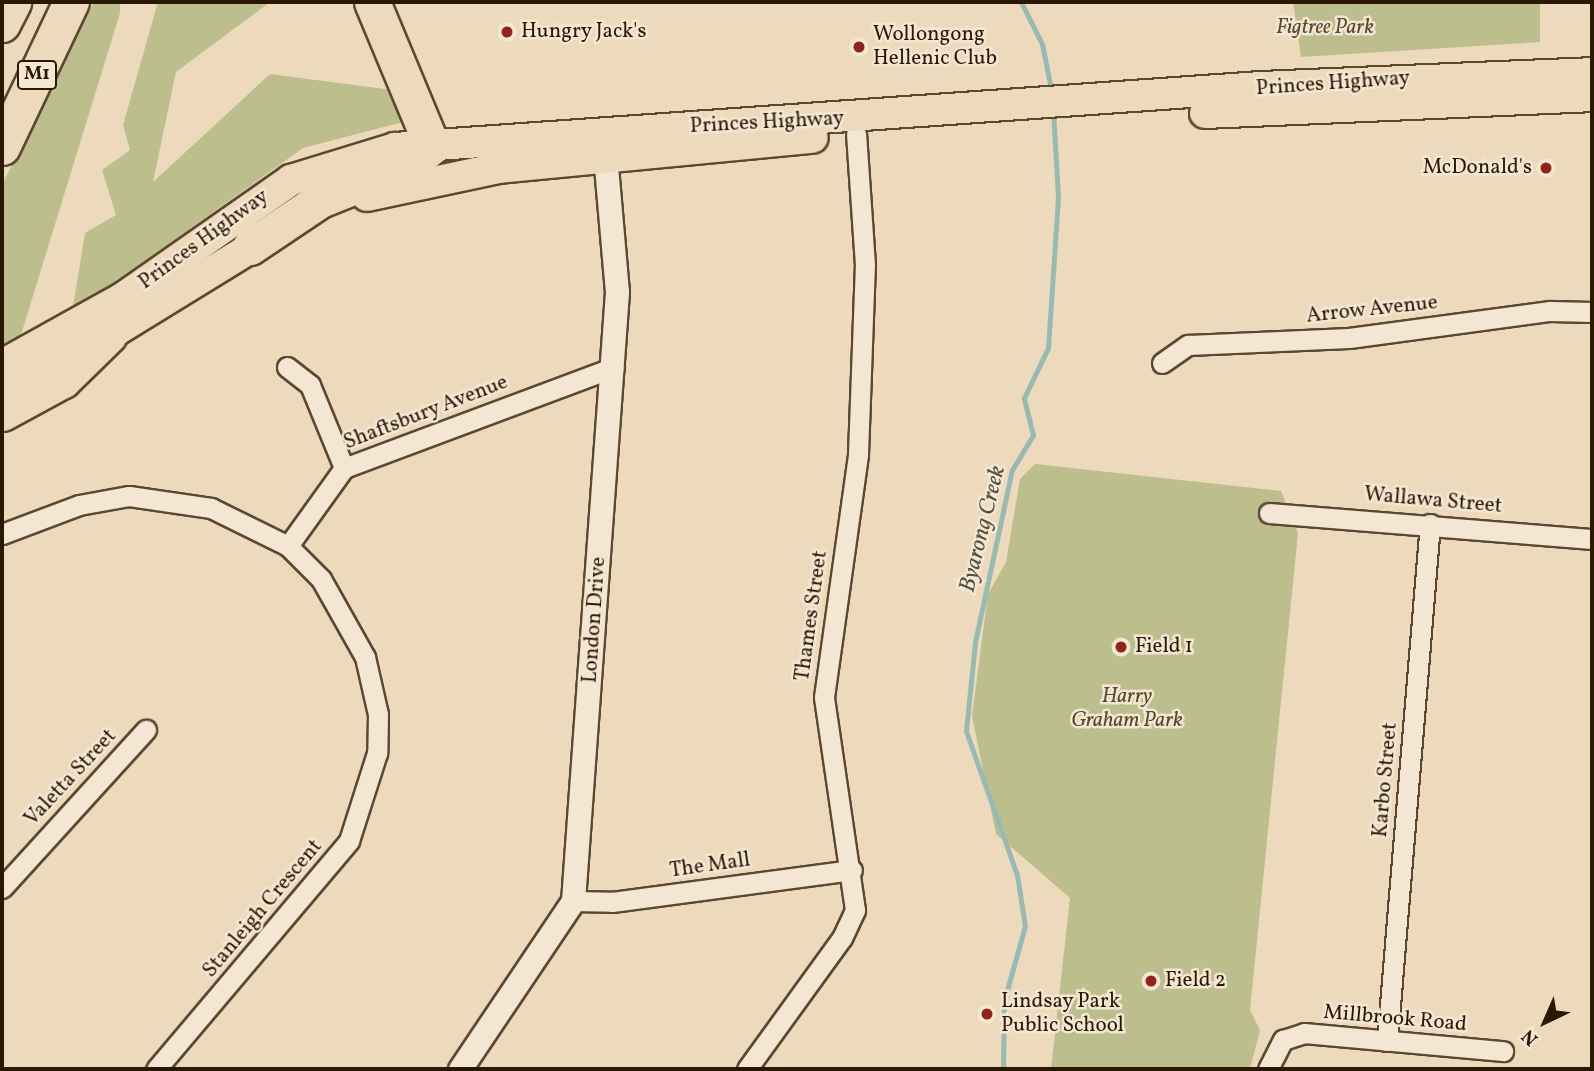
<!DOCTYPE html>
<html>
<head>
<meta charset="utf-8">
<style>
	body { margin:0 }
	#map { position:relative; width:1594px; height:1071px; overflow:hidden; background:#eddabc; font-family:Vollkorn,serif }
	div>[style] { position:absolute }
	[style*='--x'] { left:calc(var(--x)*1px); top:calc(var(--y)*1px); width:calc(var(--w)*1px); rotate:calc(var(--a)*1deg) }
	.green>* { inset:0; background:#bdbe8d }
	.stream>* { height:5px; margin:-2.5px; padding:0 2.5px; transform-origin:2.5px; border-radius:2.5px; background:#99bab2 }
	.roads { filter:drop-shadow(2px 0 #5c4831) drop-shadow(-2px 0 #5c4831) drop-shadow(0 2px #5c4831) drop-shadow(0 -2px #5c4831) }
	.minor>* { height:19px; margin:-9.5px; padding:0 9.5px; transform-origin:9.5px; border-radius:9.5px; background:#f3e7d3 }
	.tertiary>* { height:23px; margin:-11.5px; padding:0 11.5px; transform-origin:11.5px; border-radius:11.5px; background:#f3e7d3 }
	.primary>* { height:30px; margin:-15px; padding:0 15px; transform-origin:15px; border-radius:15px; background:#eddabc }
	.motorway>* { height:35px; margin:-17.5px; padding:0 17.5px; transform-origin:17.5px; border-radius:17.5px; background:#eddabc }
	.dots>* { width:19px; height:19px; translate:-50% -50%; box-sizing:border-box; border:4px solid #f3e7d3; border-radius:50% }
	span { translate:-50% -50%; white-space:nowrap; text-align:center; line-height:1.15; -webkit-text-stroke:5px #f3e7d3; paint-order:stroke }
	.shield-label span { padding:2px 5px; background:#f3e7d3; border:2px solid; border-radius:5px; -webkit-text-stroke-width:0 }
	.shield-label { font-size:19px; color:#2b1803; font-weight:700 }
	.park-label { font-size:21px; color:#574a2c; font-style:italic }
	.poi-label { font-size:21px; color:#2b1803 }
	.left { translate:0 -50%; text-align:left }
	.right { translate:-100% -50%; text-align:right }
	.street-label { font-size:21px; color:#2b1803 }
	.water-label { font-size:23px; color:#525140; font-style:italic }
	.frame { position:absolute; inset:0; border:4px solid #2b1803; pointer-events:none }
	.north { position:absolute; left:1510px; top:987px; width:70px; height:70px; -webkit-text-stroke:5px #f3e7d3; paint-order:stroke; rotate:224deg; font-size:19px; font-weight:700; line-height:28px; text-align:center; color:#2b1803 }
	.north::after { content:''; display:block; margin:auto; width:24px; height:32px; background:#2b1803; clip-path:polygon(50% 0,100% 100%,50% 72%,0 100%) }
</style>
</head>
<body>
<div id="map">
	<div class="green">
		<div style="clip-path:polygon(94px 2px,120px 2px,120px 13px,21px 335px,2px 344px,2px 185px)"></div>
		<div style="clip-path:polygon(158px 2px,270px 2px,176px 72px,153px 182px,270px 74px,400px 91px,411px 120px,303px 148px,72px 313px,85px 233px,116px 215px,102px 170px,130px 150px,123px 125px)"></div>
		<div style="clip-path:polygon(1293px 2px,1540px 2px,1540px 42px,1301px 57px)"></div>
		<div style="clip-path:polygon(1035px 464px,1281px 491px,1298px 533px,1250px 1010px,1260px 1030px,1250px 1069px,1051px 1069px,1070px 898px,996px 834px,972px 716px,988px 594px,1006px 562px,1020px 479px)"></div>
	</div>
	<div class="stream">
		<div style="--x:1021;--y:2;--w:47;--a:63.4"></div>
		<div style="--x:1042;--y:44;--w:51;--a:78.7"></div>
		<div style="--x:1003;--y:1069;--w:68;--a:-89.2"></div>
		<div style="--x:1004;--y:1001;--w:78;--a:-74.4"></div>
		<div style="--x:1025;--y:926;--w:52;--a:-98.9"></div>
		<div style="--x:1017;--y:875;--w:153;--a:-109.5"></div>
		<div style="--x:966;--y:731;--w:89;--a:-84.2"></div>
		<div style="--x:975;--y:642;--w:176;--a:-77.9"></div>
		<div style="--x:1012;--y:470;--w:41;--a:-59"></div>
		<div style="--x:1033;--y:435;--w:38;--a:-104"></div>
		<div style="--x:1024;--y:398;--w:55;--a:-64.4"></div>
		<div style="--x:1048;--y:348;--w:151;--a:-86.2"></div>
		<div style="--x:1058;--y:197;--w:86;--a:-93.3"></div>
	</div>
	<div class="roads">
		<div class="minor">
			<div style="--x:1162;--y:363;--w:32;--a:-35"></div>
			<div style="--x:1188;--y:345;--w:161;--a:-2.5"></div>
			<div style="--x:1349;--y:338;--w:203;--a:-7.7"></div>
			<div style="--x:1550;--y:311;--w:42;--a:1.4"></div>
			<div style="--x:287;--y:367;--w:29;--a:38"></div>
			<div style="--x:310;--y:385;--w:90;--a:67.7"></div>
			<div style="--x:1269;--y:513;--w:324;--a:4.6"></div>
			<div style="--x:2;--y:534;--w:82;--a:-20.6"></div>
			<div style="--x:79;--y:505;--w:51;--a:-10.2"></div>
			<div style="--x:129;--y:496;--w:83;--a:8.3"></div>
			<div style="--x:211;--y:508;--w:86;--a:26.3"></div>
			<div style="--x:288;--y:546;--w:47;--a:45"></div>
			<div style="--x:321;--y:579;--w:90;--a:60.6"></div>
			<div style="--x:365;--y:657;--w:58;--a:77.2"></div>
			<div style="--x:378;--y:714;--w:39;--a:91"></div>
			<div style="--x:377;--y:753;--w:92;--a:107.7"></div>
			<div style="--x:349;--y:841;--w:299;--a:130.2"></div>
			<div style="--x:288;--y:546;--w:96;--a:-54.3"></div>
			<div style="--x:344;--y:468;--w:288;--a:-20.5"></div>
			<div style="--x:2;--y:888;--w:214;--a:-47.7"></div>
			<div style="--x:573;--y:901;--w:39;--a:1"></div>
			<div style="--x:612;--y:902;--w:242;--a:-7.6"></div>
			<div style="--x:1387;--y:1041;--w:519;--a:-85.25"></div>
			<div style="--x:747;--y:1069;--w:162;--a:-54.1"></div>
			<div style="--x:842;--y:938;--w:31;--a:-65"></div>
			<div style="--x:855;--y:910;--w:215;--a:-98.3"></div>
			<div style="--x:824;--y:697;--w:245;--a:-82"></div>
			<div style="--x:858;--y:454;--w:189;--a:-87.9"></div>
			<div style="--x:865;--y:265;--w:131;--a:-93.9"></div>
			<div style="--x:1268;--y:1069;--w:33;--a:-63"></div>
			<div style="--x:1283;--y:1040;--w:22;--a:-18"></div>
			<div style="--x:1304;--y:1033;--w:200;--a:5.2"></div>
		</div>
		<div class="tertiary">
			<div style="--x:460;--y:1069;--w:202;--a:-56.1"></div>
			<div style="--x:573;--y:901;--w:611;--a:-85.87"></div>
			<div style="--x:617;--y:292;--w:150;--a:-95"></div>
		</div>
		<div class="primary">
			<div style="--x:1205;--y:113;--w:387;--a:-2.5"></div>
			<div style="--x:367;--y:196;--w:135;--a:-12"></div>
			<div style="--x:499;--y:168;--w:315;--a:-5.5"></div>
			<div style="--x:2;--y:365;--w:140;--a:-29.1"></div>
			<div style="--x:124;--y:297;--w:204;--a:-35"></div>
			<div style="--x:291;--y:180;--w:109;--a:-17.1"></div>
			<div style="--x:395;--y:148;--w:868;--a:-4.03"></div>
			<div style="--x:1261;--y:87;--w:331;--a:-2.4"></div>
			<div style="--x:2;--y:387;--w:119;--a:-25.9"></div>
			<div style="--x:109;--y:335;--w:189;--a:-31.6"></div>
		</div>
		<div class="motorway">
			<div style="--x:2;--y:24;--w:25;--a:-63"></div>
			<div style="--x:2;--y:147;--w:161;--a:-64.6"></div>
			<div style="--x:250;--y:247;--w:84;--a:-33.9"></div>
			<div style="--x:320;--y:200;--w:97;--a:-21.8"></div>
			<div style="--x:410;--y:164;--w:28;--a:-39"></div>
			<div style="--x:432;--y:146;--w:156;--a:-112.6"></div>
			<div style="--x:2;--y:413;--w:69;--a:-28.4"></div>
			<div style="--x:63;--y:380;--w:64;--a:-44.4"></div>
		</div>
	</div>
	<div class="dots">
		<div style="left:507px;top:32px;background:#8f2418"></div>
		<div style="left:859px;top:47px;background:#8f2418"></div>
		<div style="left:1546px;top:168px;background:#8f2418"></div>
		<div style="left:1121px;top:647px;background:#8f2418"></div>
		<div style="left:1151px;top:981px;background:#8f2418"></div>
		<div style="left:987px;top:1014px;background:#8f2418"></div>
	</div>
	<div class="shield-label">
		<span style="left:37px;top:75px">M1</span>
	</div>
	<div class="park-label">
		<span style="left:1325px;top:28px">Figtree Park</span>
		<span style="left:1127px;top:709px">Harry<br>Graham Park</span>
	</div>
	<div class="poi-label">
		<span class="left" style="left:521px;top:32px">Hungry Jack's</span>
		<span class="left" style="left:873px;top:47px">Wollongong<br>Hellenic Club</span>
		<span class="right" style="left:1532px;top:168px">McDonald's</span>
		<span class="left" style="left:1135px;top:647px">Field 1</span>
		<span class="left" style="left:1165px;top:981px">Field 2</span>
		<span class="left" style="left:1001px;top:1014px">Lindsay Park<br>Public School</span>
	</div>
	<div class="street-label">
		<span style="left:1333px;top:84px;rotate:-4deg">Princes Highway</span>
		<span style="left:767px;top:123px;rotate:-3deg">Princes Highway</span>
		<span style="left:204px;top:240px;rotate:-36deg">Princes Highway</span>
		<span style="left:1372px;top:310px;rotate:-6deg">Arrow Avenue</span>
		<span style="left:426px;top:413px;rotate:-21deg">Shaftsbury Avenue</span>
		<span style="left:1433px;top:501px;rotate:5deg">Wallawa Street</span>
		<span style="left:812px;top:616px;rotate:-82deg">Thames Street</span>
		<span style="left:595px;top:620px;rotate:-86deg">London Drive</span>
		<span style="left:71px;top:778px;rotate:-47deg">Valetta Street</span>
		<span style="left:1386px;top:780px;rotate:-85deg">Karbo Street</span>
		<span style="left:710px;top:866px;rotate:-8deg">The Mall</span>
		<span style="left:263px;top:909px;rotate:-50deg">Stanleigh Crescent</span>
		<span style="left:1395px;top:1019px;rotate:5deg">Millbrook Road</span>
	</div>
	<div class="water-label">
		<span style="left:983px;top:529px;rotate:-76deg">Byarong Creek</span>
	</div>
	<div class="frame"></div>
	<div class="north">N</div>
</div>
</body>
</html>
